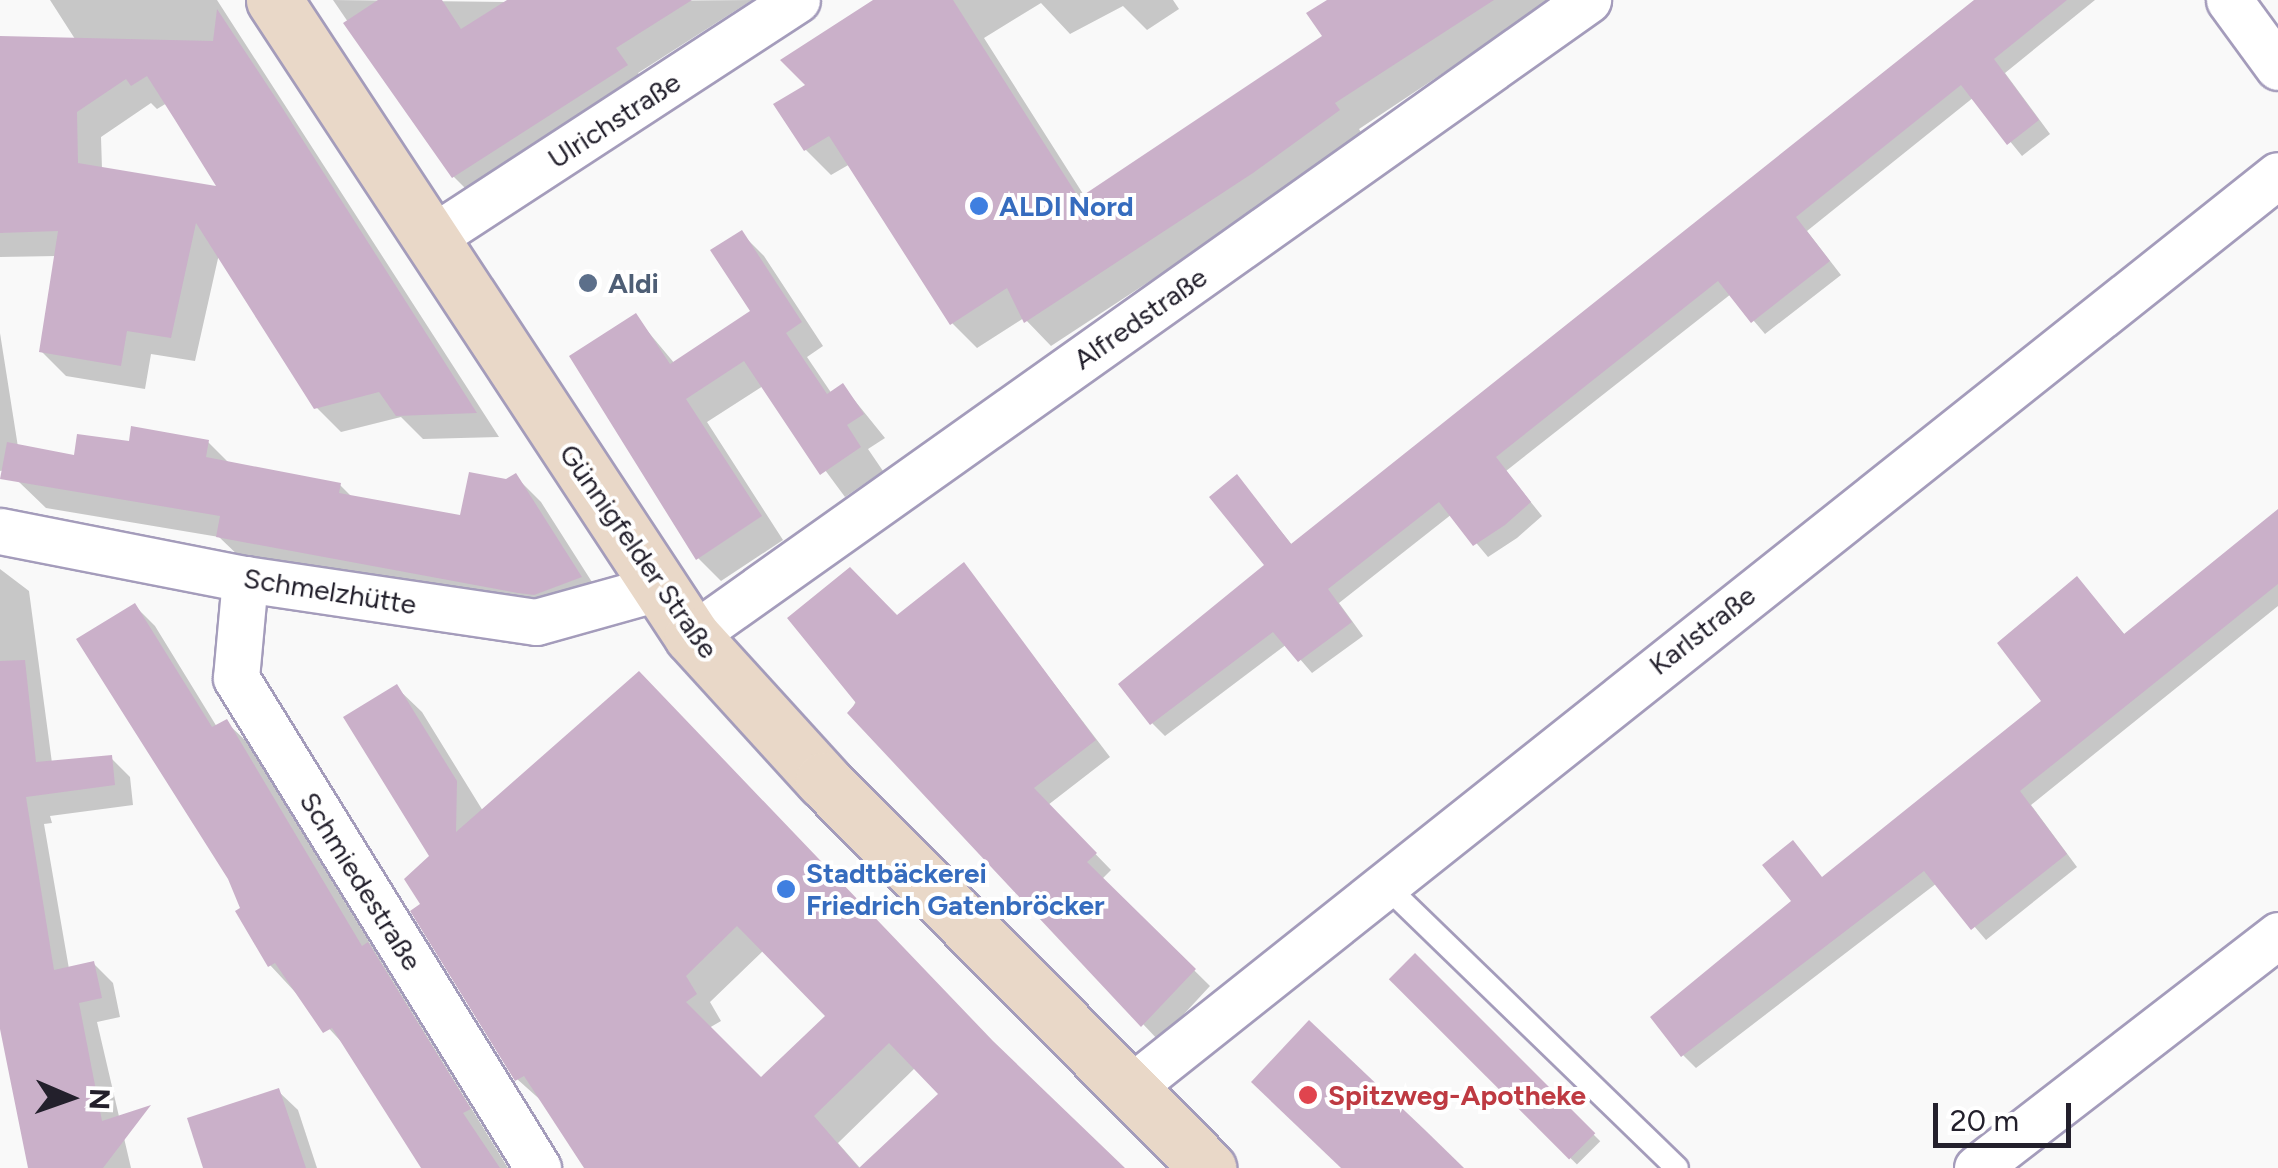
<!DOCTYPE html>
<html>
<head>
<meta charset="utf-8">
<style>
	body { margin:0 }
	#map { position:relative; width:2278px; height:1168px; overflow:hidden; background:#f9f9f9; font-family:Figtree,sans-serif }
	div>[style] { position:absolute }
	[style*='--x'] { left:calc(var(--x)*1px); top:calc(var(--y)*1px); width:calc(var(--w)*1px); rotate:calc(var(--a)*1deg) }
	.shadow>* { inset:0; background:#0003; transform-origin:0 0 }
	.building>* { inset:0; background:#cab0c9; transform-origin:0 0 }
	.roads { filter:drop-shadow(2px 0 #a49cbb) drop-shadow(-2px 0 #a49cbb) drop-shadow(0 2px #a49cbb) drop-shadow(0 -2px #a49cbb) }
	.lane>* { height:22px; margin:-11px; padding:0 11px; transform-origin:11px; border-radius:11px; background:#fff }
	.street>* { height:45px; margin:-22.5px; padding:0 22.5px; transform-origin:22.5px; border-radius:22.5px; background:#fff }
	.secondary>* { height:55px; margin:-27.5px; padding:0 27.5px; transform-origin:27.5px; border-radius:27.5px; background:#e9d8c8 }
	.dots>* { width:28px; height:28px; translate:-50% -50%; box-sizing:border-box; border:5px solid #fff; border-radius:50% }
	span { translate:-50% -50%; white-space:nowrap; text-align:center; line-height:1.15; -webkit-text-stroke:8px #fff; paint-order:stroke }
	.street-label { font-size:28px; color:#23202c }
	.shop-label { font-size:28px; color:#366cbe; font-weight:700 }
	.left { translate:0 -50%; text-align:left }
	.service-label { font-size:28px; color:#4e5e75; font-weight:700 }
	.health-label { font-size:28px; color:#be3a42; font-weight:700 }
	.north { position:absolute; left:20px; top:1048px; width:100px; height:100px; -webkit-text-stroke:8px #fff; paint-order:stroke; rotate:92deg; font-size:28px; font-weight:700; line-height:40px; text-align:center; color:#23202c }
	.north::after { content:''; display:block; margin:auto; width:35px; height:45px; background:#23202c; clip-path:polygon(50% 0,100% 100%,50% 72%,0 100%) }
	.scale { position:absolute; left:1933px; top:1103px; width:138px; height:45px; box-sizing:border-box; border:5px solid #23202c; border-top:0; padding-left:12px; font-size:30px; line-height:35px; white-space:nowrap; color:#23202c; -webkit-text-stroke:8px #fff; paint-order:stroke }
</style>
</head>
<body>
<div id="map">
	<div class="shadow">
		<div style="clip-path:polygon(evenodd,50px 0,217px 0,499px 437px,423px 439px,401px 417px,341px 432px,316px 407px,219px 254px,195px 361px,151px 354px,145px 389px,66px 376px,41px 351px,57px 256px,0 257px,0 38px,75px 39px,50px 0,151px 103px,157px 109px,167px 103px,222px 189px,102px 169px,101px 137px,151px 103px)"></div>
		<div style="clip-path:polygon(333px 0,508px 2px,752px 0,638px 73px,650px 90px,478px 201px,454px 177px)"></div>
		<div style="clip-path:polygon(875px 0,1173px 0,1179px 9px,1147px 30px,1123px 6px,1070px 34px,1041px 3px,984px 38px,1085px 197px,1325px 37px,1349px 0,1553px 0,1359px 129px,1364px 137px,1278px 197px,1051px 346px,1024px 318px,977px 348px,952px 323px,850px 164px,831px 175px,805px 149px,809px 86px)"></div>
		<div style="clip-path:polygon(1982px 0,2095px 0,2005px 73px,2050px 134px,2022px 156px,1974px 97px,1807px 231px,1841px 275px,1765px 334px,1731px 294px,1506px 471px,1542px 516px,1517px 538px,1488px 557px,1452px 514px,1339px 603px,1363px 636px,1312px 673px,1287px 644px,1165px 736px,1152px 723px,1121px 684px,1267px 565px,1237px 477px,1293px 546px)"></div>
		<div style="clip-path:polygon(741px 233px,764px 256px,823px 346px,807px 357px,832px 394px,843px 386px,885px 438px,868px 449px,883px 471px,845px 497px,763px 386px,707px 422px,783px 540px,721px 581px,698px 558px,635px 316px,675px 364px,753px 312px)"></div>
		<div style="clip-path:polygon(0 333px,21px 466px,131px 444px,208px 442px,230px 464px,340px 485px,353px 498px,462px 518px,515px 476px,541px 502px,606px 604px,562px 620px,245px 562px,219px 537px,46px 508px,19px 482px,22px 467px,0 471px)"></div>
		<div style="clip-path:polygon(2278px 515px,2278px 606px,2031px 805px,2077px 867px,1986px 940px,1937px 883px,1696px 1068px,1683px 1055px,1653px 1018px,2045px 701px,2077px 579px,2126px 636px)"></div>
		<div style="clip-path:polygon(964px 566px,1110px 757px,1048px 805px,1111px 870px,1102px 879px,1210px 986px,1159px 1041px,850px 713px,897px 618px)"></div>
		<div style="clip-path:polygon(0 569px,29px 591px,52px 763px,111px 758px,130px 777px,133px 805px,50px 816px,52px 823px,44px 824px,69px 969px,93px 963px,113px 983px,120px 1017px,97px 1022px,131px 1168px,32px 1168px,0 1003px)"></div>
		<div style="clip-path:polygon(135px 606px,155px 626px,217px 727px,226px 722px,246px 741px,508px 1168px,424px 1168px,348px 1049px,270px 965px,243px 909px)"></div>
		<div style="clip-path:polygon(evenodd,639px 674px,1008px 1059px,1121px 1168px,862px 1168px,942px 1094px,916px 1067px,838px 1143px,860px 1168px,585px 1168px,545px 1104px,517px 1079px,423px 904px,432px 857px,396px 687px,422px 712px,483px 811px,639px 674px,764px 950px,828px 1016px,761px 1081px,709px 1028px,721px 1021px,710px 1002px,764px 950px)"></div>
		<div style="left:1415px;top:956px;width:262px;height:33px;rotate:45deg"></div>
		<div style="clip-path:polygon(278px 1091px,298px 1110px,317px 1168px,206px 1168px)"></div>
	</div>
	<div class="building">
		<div style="clip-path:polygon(378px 0,442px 0,461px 29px,507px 0,692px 0,616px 48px,628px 65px,452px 178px,343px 23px)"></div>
		<div style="clip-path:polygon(873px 0,953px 0,1079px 198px,1322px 36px,1306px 13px,1327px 0,1494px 0,1335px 103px,1340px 110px,1253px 173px,1024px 323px,1007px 288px,950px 325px,829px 136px,804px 151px,773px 104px,805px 85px,780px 60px)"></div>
		<div style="clip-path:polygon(1974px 0,2067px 0,1994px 59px,2039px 120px,2007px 145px,1961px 85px,1796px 217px,1830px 261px,1751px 323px,1718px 281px,1496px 457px,1531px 502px,1505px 525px,1473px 546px,1439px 502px,1328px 589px,1352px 622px,1298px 662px,1273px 632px,1150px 725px,1118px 684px,1264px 565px,1209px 497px,1237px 474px,1291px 544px)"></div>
		<div style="clip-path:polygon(evenodd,217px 9px,283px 109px,477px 413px,396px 416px,379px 392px,314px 409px,196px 223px,171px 338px,127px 331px,121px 366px,39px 352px,58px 231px,0 233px,0 36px,213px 41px,217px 9px,147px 76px,175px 120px,216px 186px,78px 163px,77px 112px,126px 79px,131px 86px,147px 76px)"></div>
		<div style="clip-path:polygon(742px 230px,802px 322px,786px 333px,827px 394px,843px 383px,864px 414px,847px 425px,861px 447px,820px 475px,744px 361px,686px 399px,762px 516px,696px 560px,569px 356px,636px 313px,670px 364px,750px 311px,710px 250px)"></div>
		<div style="clip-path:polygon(131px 426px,209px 440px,206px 457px,341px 483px,339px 493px,460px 515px,469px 472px,506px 479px,516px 473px,582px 577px,534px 595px,518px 593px,216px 537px,220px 516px,0 479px,7px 442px,74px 455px,77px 434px,129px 441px)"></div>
		<div style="clip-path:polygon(2278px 509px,2278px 584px,2020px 791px,2067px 854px,1971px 930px,1924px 871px,1681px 1057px,1650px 1017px,1791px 901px,1762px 865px,1793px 840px,1822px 877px,2041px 701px,1997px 643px,2077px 576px,2124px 634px)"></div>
		<div style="clip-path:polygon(964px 562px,1096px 740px,1034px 788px,1097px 853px,1087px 862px,1196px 969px,1141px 1027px,847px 713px,856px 703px,787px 618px,850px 567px,897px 615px)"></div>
		<div style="clip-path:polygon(135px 603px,212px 727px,227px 719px,362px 946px,368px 942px,471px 1109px,463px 1113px,500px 1168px,421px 1168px,332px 1028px,323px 1033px,275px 963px,268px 967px,235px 911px,240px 908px,228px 879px,76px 639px)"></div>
		<div style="clip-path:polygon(25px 660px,36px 762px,112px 755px,115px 785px,26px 797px,54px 970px,94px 961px,102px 998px,79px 1003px,102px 1121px,151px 1105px,103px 1168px,28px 1168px,0 1029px,0 661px)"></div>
		<div style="clip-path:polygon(evenodd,639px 671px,993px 1041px,1125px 1168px,584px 1168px,524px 1076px,515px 1081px,410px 911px,420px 904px,404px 879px,429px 856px,343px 717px,397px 684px,457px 781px,456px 832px,639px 671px,737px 926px,825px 1016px,761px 1077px,686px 1002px,697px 994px,686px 976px,737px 926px,639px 671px,889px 1043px,938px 1094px,859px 1168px,814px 1116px,889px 1043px)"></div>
		<div style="left:1415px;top:953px;width:255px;height:37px;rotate:45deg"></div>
		<div style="clip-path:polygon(1309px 1020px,1425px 1130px,1464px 1168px,1341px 1168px,1251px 1082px)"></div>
		<div style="clip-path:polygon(279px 1088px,306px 1168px,203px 1168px,187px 1118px)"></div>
	</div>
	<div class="roads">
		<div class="lane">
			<div style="--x:1383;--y:883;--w:409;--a:44.1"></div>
		</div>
		<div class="street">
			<div style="--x:2229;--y:0;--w:83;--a:53.8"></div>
			<div style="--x:430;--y:239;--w:438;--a:-33.1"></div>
			<div style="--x:0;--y:531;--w:250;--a:11.1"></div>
			<div style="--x:245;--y:579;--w:294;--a:8.4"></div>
			<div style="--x:536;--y:622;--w:127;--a:-15.6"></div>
			<div style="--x:245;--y:579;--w:99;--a:95.2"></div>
			<div style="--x:236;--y:678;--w:576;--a:58.35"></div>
			<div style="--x:692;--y:636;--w:1099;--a:-35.37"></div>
			<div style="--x:1129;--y:1089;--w:1468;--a:-38.5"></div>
			<div style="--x:1977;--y:1168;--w:381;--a:-37.7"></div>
		</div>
		<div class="secondary">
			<div style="--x:274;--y:0;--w:761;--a:56.69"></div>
			<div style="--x:692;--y:636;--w:195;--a:47.7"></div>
			<div style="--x:823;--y:780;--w:547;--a:45.22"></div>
		</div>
	</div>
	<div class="dots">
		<div style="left:979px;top:206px;background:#3f7fe0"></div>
		<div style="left:588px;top:283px;background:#5c6f8a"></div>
		<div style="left:786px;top:889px;background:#3f7fe0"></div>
		<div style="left:1308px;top:1095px;background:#e0444e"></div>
	</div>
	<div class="street-label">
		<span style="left:614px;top:120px;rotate:-33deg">Ulrichstraße</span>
		<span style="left:1140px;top:318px;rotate:-35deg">Alfredstraße</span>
		<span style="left:639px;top:551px;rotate:55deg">Günnigfelder Straße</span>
		<span style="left:330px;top:591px;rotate:9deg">Schmelzhütte</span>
		<span style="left:1702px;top:630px;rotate:-38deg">Karlstraße</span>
		<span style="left:361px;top:881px;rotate:58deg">Schmiedestraße</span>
	</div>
	<div class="shop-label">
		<span class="left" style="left:999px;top:206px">ALDI Nord</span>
		<span class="left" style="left:806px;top:889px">Stadtbäckerei<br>Friedrich Gatenbröcker</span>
	</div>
	<div class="service-label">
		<span class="left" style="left:608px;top:283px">Aldi</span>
	</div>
	<div class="health-label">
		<span class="left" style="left:1328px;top:1095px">Spitzweg-Apotheke</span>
	</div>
	<div class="north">N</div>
	<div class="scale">20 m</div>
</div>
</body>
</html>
